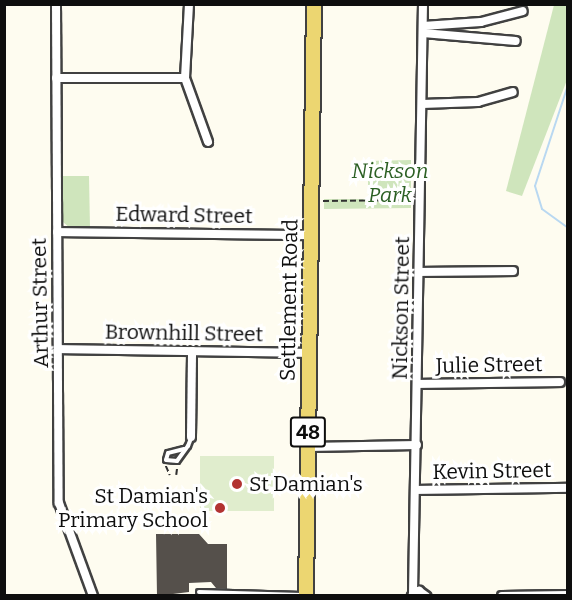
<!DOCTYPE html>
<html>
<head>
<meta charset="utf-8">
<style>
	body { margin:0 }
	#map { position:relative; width:572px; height:600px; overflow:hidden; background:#fefcf0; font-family:Bitter,serif }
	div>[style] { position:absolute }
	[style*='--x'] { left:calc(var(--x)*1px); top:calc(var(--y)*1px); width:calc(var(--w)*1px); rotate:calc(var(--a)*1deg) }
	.green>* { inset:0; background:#cfe5bc }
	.pitch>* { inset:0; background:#e0edcd; transform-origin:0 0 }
	.stream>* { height:2px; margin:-1px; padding:0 1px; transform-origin:1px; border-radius:1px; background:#b9d8f1 }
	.building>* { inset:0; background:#55504b }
	.path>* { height:1.5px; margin-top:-0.75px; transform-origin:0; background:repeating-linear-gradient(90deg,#303030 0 6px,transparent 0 9px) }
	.roads { filter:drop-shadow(2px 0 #414141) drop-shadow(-2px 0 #414141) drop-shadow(0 2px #414141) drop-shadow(0 -2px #414141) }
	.lane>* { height:4px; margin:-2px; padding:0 2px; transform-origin:2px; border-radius:2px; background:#fff }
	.street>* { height:8px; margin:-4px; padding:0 4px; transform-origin:4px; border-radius:4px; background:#fff }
	.primary>* { height:14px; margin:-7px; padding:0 7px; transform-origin:7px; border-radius:7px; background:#ecd671 }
	.dots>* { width:16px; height:16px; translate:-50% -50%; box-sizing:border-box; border:3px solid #fff; border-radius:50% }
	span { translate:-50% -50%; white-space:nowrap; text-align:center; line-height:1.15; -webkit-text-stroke:6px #fff; paint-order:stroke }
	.shield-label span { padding:2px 4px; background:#fff; border:2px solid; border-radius:4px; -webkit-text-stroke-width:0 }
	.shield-label { font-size:20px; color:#0e0e0e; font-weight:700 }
	.park-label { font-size:21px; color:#2c6024; font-style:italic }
	.street-label { font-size:21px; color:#0e0e0e }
	.poi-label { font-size:21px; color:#0e0e0e }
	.left { translate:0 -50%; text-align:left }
	.right { translate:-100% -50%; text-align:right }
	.frame { position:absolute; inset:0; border:6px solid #0e0e0e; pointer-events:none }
</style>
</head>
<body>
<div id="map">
	<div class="green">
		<div style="clip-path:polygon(554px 5px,567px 5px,567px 80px,522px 196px,506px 191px)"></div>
		<div style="clip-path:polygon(411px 160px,411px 208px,324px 209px,324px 199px,368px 199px,368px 161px)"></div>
		<div style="clip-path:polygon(62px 176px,89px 176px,90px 228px,71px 229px,63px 222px)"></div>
	</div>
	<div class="pitch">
		<div style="left:200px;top:456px;width:74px;height:55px"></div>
	</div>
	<div class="stream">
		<div style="--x:568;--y:85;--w:106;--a:108.1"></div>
		<div style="--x:535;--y:186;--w:24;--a:73"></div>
		<div style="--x:542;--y:209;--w:32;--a:36"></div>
	</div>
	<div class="building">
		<div style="clip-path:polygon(156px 534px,199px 534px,208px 544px,227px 544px,227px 589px,216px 588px,211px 582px,189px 583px,189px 592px,157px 596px)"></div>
	</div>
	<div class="path">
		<div style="--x:323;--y:201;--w:88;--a:-0.7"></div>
		<div style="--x:166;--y:466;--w:10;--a:66"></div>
		<div style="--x:176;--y:475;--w:8;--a:-83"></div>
	</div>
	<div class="roads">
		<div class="lane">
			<div style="--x:184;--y:449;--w:16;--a:166"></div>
			<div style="--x:168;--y:453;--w:7;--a:106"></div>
			<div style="--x:166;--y:460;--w:11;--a:5"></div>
			<div style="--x:177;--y:461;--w:19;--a:-54"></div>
			<div style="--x:188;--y:446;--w:9;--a:-69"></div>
			<div style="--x:199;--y:592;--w:103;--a:1.7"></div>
		</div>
		<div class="street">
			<div style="--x:56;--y:4;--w:499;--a:89.7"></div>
			<div style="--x:59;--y:503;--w:99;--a:69.9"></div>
			<div style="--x:423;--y:26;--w:58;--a:-3.9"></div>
			<div style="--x:481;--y:22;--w:43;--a:-14.7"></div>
			<div style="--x:423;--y:33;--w:93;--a:4.9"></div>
			<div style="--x:56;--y:78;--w:129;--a:0"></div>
			<div style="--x:185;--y:78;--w:74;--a:-86.9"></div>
			<div style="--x:185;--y:78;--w:68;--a:70.2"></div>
			<div style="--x:422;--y:104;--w:56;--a:-2"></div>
			<div style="--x:478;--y:102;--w:36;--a:-16"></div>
			<div style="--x:57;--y:232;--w:254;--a:0.7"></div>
			<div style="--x:419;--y:272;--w:94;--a:-0.6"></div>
			<div style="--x:58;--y:349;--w:251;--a:0.9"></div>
			<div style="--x:418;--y:384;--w:142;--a:-0.8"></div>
			<div style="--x:191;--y:437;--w:86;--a:-89.3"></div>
			<div style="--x:308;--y:447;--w:109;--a:-1.1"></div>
			<div style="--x:417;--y:490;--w:151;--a:-0.8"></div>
			<div style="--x:413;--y:594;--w:590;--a:-89.03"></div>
			<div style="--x:412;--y:596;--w:9;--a:-36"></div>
			<div style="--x:419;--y:591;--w:9;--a:36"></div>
			<div style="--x:502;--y:596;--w:66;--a:-0.9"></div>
		</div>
		<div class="primary">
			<div style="--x:306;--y:596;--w:592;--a:-89.23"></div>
		</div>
	</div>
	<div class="dots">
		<div style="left:237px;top:484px;background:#b23332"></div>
		<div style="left:220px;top:508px;background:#b23332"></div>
	</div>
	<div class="shield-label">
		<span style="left:308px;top:432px">48</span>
	</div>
	<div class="park-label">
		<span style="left:390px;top:183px">Nickson<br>Park</span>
	</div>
	<div class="street-label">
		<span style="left:184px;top:215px;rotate:1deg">Edward Street</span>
		<span style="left:289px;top:300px;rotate:-89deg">Settlement Road</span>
		<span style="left:40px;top:303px;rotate:-91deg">Arthur Street</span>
		<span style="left:401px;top:308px;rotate:-89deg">Nickson Street</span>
		<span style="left:184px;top:333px;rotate:1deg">Brownhill Street</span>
		<span style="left:489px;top:365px;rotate:-1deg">Julie Street</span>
		<span style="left:492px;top:471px;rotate:-1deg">Kevin Street</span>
	</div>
	<div class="poi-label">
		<span class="left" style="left:249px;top:484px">St Damian's</span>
		<span class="right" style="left:208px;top:508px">St Damian's<br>Primary School</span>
	</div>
	<div class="frame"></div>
</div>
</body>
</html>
